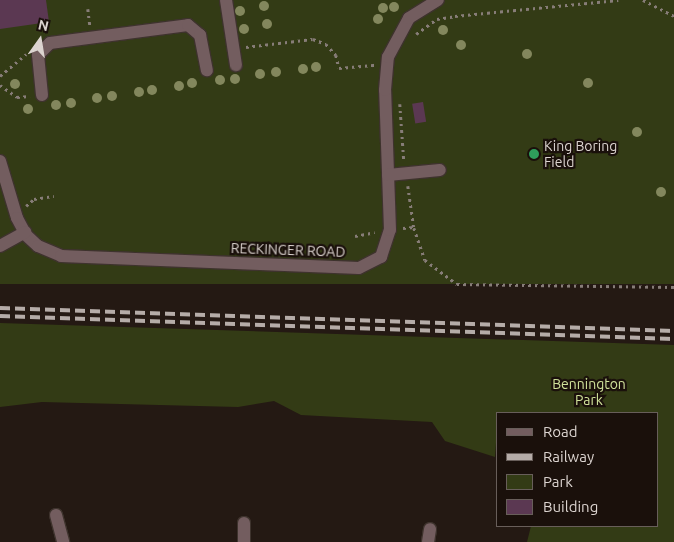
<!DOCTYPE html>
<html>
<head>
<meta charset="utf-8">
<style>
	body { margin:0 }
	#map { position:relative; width:674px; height:542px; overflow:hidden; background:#241913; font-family:Ubuntu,sans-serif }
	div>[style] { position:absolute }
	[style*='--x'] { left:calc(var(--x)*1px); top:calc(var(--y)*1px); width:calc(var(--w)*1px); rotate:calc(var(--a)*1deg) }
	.green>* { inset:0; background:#333b15; transform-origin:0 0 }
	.building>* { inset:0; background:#5b3852; transform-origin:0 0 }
	.path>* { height:2.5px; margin-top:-1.25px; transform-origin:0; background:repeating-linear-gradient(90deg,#877d78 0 2.5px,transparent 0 6.5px) }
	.roads { filter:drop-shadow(1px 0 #3e332d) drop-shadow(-1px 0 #3e332d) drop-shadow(0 1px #3e332d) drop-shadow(0 -1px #3e332d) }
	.minor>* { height:12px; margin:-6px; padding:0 6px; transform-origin:6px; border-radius:6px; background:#735d5f }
	.rail>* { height:4px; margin-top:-2px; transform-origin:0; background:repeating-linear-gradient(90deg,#b5aca8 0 10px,transparent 0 15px) }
	.trees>* { width:10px; height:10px; margin:-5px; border-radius:50%; background:#83875d }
	.dots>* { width:14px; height:14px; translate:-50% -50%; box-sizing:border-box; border:2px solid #1a100b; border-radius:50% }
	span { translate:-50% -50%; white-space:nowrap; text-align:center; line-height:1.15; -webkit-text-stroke:4.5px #1a100b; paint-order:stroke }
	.poi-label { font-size:14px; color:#dcd4d0 }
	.left { translate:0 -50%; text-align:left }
	.street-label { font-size:14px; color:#dcd4d0 }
	.park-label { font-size:14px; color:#d0e19a }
	.legend { position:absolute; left:496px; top:412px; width:162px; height:115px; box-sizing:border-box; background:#1a100b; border:1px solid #685e5a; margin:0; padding:6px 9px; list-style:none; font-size:15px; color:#dcd4d0 }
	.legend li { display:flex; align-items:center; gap:10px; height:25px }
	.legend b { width:25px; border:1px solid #685e5a }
	.north { position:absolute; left:15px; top:15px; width:50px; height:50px; -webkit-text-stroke:4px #1a100b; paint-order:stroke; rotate:13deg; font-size:14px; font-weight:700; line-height:20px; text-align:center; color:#dcd4d0 }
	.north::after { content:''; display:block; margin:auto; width:18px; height:22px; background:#dcd4d0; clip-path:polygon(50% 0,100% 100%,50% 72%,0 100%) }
</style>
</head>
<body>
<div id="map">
	<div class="green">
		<div style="left:0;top:0;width:674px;height:284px"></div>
		<div style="clip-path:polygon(0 323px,674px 345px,674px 542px,527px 542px,531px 526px,658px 526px,658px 413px,498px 413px,495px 457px,445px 441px,432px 422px,301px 415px,274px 401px,238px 407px,42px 402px,0 407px)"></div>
	</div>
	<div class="building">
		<div style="clip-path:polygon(0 0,46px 0,49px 22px,0 29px)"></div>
		<div style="left:423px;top:102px;width:20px;height:11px;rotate:81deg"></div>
	</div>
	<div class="path">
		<div style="--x:643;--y:0;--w:35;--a:27"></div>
		<div style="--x:88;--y:9;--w:16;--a:83"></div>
		<div style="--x:416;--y:34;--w:26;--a:-36"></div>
		<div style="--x:437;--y:19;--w:18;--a:-9"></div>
		<div style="--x:455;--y:16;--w:164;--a:-5.6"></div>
		<div style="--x:246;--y:47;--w:67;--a:-6.8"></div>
		<div style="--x:313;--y:39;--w:14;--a:21"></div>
		<div style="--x:326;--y:44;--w:15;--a:48"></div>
		<div style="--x:336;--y:55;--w:13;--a:77"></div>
		<div style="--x:339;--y:68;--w:37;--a:-5"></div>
		<div style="--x:0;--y:76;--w:34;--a:-40"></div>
		<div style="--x:0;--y:85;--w:21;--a:35"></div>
		<div style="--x:17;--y:97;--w:13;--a:-4"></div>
		<div style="--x:400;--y:104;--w:57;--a:86"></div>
		<div style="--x:408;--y:186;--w:42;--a:81.9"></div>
		<div style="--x:414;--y:228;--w:34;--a:71"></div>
		<div style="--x:425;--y:260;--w:40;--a:37"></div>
		<div style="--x:457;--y:284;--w:217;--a:0.8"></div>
		<div style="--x:26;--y:206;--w:11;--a:-41"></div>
		<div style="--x:34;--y:199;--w:20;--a:-9"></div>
		<div style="--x:403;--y:228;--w:11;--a:-5"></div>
		<div style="--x:355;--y:236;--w:20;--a:-11"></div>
	</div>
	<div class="roads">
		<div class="minor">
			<div style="--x:226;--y:0;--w:66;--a:81.3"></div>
			<div style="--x:42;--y:95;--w:40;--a:-95.7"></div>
			<div style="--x:38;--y:55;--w:17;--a:-45"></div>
			<div style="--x:50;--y:43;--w:139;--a:-7.4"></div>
			<div style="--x:188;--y:25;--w:16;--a:40"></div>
			<div style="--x:200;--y:35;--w:36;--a:79"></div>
			<div style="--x:0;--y:161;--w:59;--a:73.4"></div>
			<div style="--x:17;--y:218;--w:19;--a:62"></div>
			<div style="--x:26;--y:235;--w:16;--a:43"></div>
			<div style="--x:38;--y:246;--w:25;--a:23"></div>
			<div style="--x:61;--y:256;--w:298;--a:2.3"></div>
			<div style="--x:359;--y:268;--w:25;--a:-27"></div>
			<div style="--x:381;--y:257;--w:28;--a:-72"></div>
			<div style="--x:390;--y:230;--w:140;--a:-92"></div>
			<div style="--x:385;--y:90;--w:33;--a:-85"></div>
			<div style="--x:388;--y:57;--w:44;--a:-61.7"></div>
			<div style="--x:409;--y:18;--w:34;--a:-32"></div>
			<div style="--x:388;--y:175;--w:52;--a:-5.5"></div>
			<div style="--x:0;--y:246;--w:29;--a:-29"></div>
			<div style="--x:56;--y:515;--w:28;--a:75"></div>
			<div style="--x:244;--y:523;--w:19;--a:90"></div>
			<div style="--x:428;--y:542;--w:13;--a:-81"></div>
		</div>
	</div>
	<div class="rail">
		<div style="--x:0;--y:308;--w:674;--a:1.95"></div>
		<div style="--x:0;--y:316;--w:674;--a:1.95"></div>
	</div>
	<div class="trees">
		<div style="left:264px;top:6px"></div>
		<div style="left:394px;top:7px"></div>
		<div style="left:383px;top:8px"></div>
		<div style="left:240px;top:11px"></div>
		<div style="left:378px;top:19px"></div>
		<div style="left:267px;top:24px"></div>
		<div style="left:244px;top:29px"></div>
		<div style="left:443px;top:30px"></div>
		<div style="left:461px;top:45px"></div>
		<div style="left:527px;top:54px"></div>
		<div style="left:316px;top:67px"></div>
		<div style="left:303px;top:69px"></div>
		<div style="left:276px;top:72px"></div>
		<div style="left:260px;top:74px"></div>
		<div style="left:235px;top:79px"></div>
		<div style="left:220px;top:80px"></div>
		<div style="left:192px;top:83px"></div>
		<div style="left:588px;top:83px"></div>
		<div style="left:15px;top:84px"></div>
		<div style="left:179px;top:86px"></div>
		<div style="left:152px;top:90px"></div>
		<div style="left:139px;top:92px"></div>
		<div style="left:112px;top:96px"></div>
		<div style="left:97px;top:98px"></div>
		<div style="left:71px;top:103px"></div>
		<div style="left:56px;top:105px"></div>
		<div style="left:28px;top:109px"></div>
		<div style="left:637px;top:132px"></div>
		<div style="left:661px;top:192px"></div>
	</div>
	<div class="dots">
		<div style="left:534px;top:154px;background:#2e9e5b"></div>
	</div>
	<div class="poi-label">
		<span class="left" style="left:544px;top:154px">King Boring<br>Field</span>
	</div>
	<div class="street-label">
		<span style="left:288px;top:250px;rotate:2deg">RECKINGER ROAD</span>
	</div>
	<div class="park-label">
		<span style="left:589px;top:392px">Bennington<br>Park</span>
	</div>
	<ul class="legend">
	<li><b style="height:6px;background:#735d5f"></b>Road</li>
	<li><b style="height:6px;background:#b5aca8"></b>Railway</li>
	<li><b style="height:14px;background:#333b15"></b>Park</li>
	<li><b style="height:14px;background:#5b3852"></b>Building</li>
	</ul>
	<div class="north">N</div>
</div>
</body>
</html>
